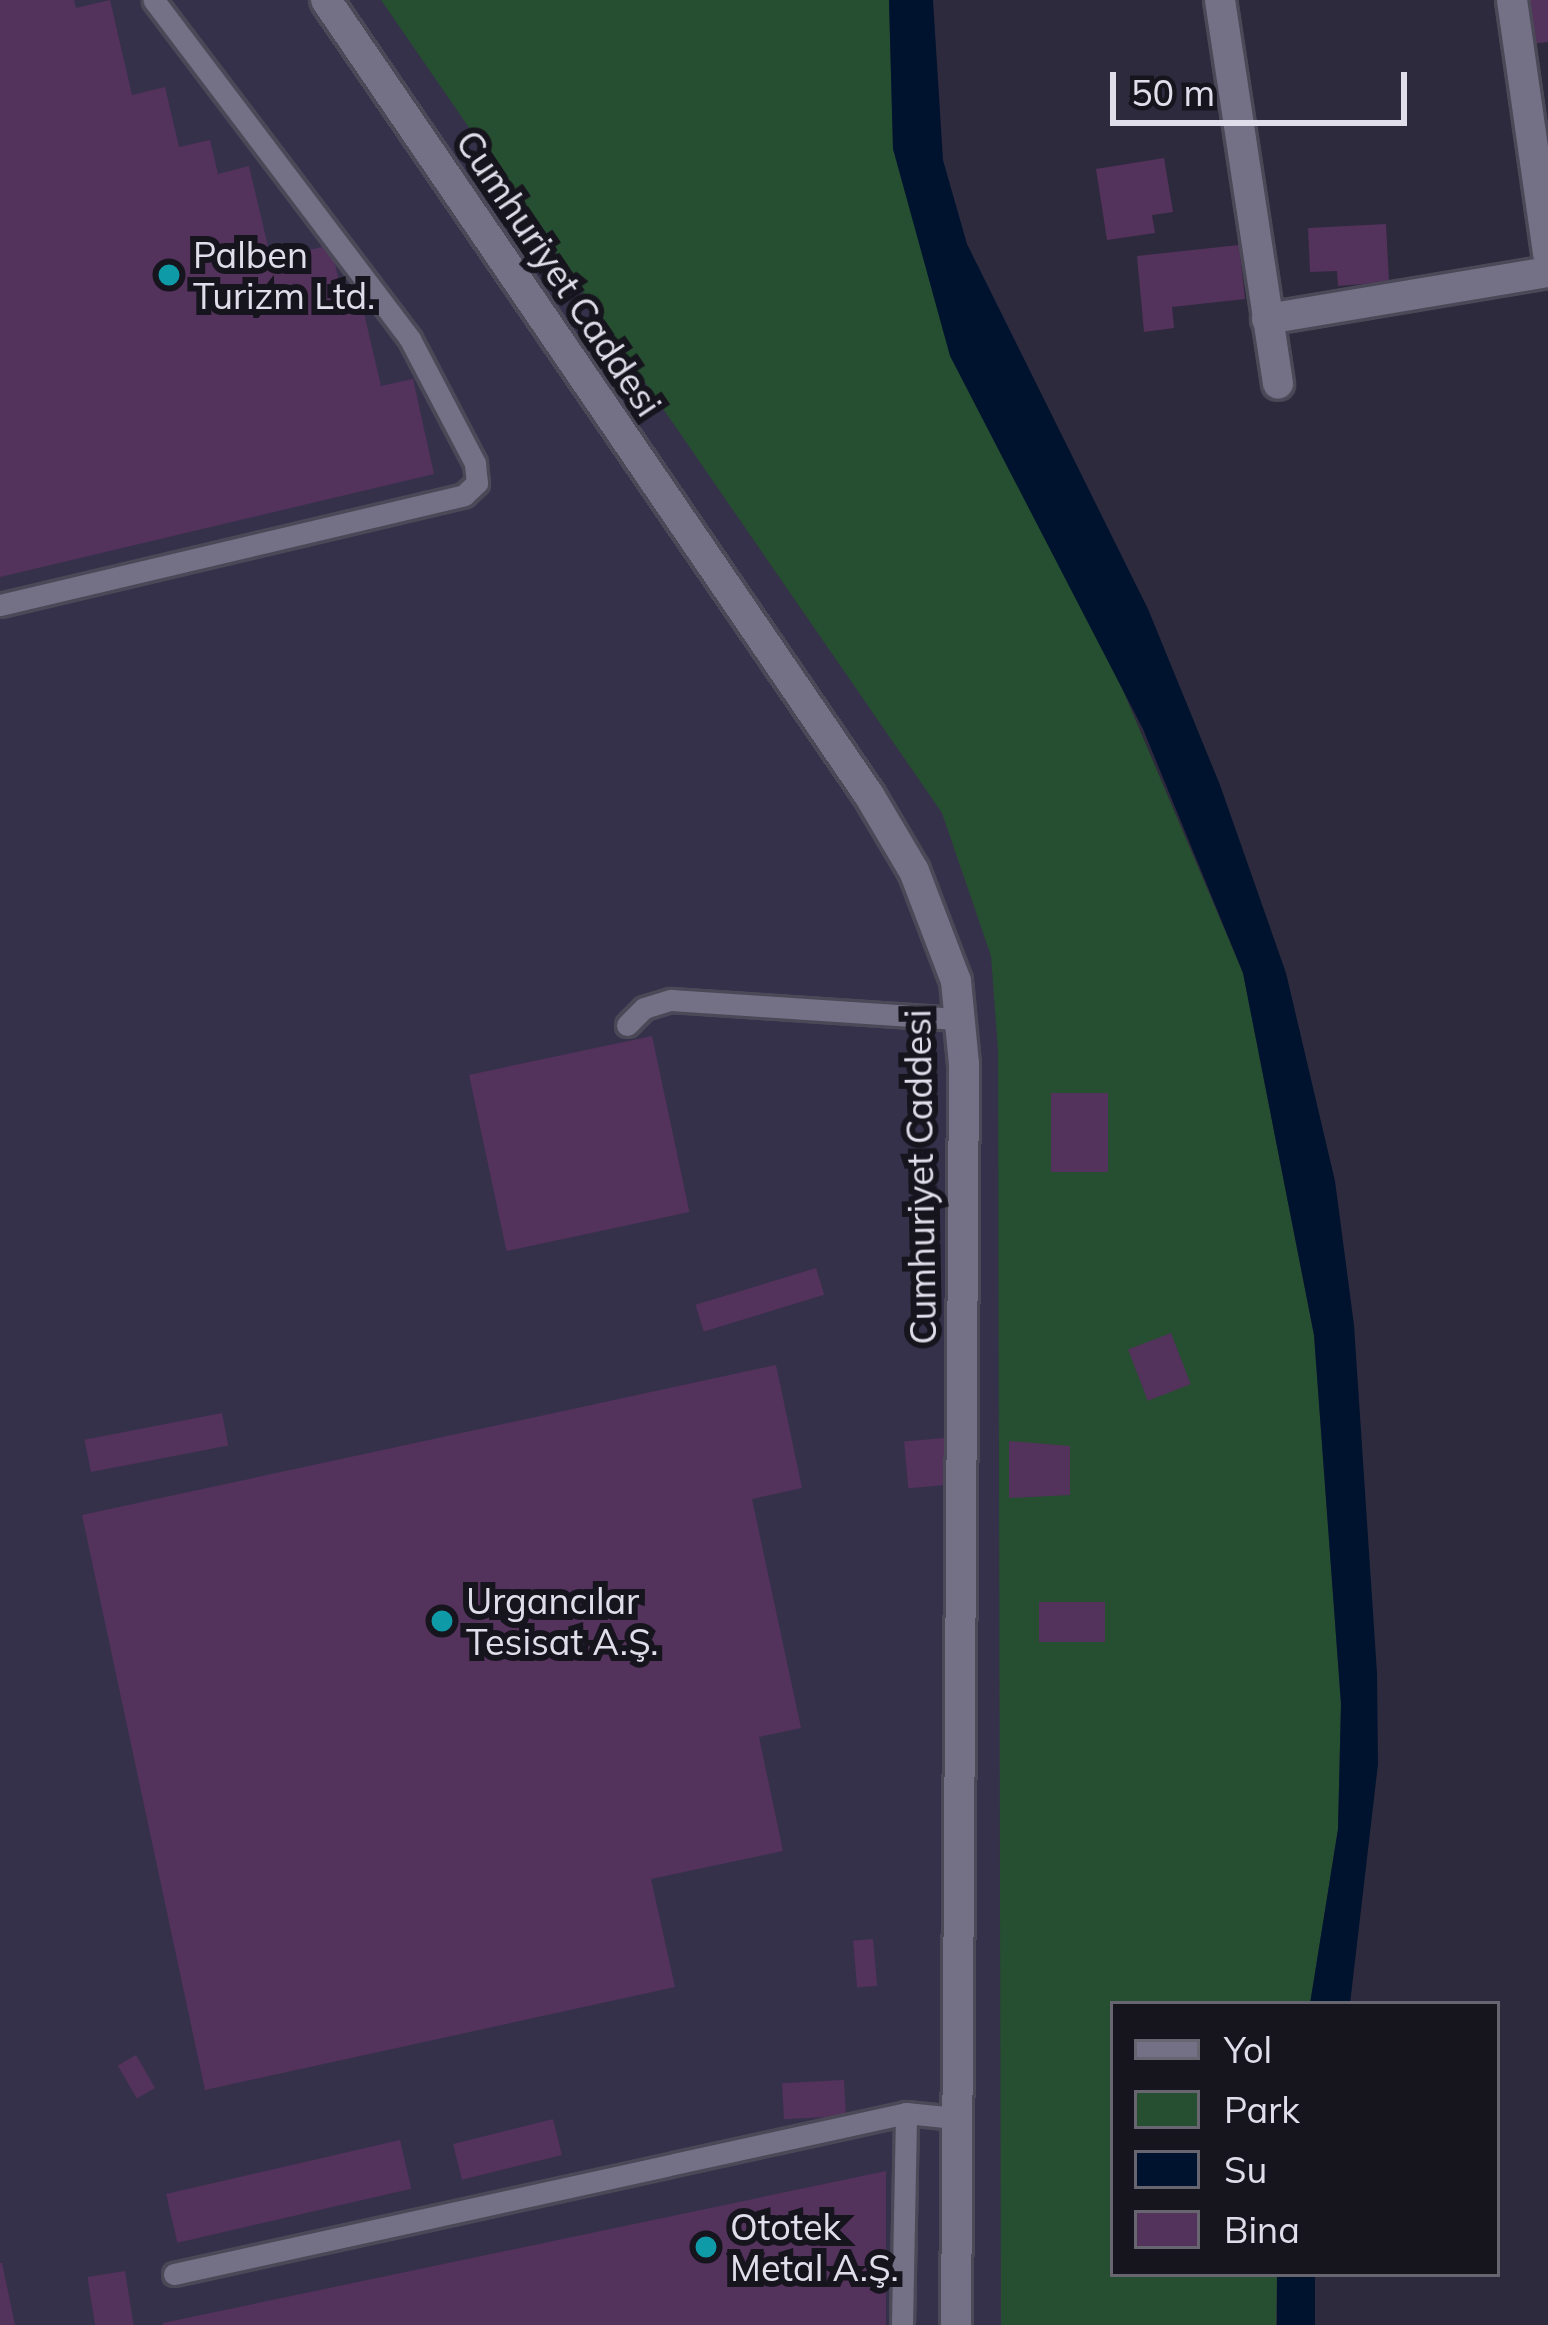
<!DOCTYPE html>
<html>
<head>
<meta charset="utf-8">
<style>
	body { margin:0 }
	#map { position:relative; width:1548px; height:2325px; overflow:hidden; background:#2e2a3d; font-family:Mulish,sans-serif }
	div>[style] { position:absolute }
	[style*='--x'] { left:calc(var(--x)*1px); top:calc(var(--y)*1px); width:calc(var(--w)*1px); rotate:calc(var(--a)*1deg) }
	.built>* { inset:0; background:#36314a }
	.green>* { inset:0; background:#264e30 }
	.water>* { inset:0; background:#00132e; transform-origin:0 0 }
	.building>* { inset:0; background:#53325c; transform-origin:0 0 }
	.roads { filter:drop-shadow(3px 0 #4b4857) drop-shadow(-3px 0 #4b4857) drop-shadow(0 3px #4b4857) drop-shadow(0 -3px #4b4857) }
	.service>* { height:21px; margin:-10.5px; padding:0 10.5px; transform-origin:10.5px; border-radius:10.5px; background:#747187 }
	.minor>* { height:30px; margin:-15px; padding:0 15px; transform-origin:15px; border-radius:15px; background:#747187 }
	.tertiary>* { height:30px; margin:-15px; padding:0 15px; transform-origin:15px; border-radius:15px; background:#747187 }
	.dots>* { width:33px; height:33px; translate:-50% -50%; box-sizing:border-box; border:6px solid #16141d; border-radius:50% }
	span { translate:-50% -50%; white-space:nowrap; text-align:center; line-height:1.15; -webkit-text-stroke:12px #16141d; paint-order:stroke }
	.poi-label { font-size:36px; color:#e0deea }
	.left { translate:0 -50%; text-align:left }
	.street-label { font-size:36px; color:#e0deea }
	.legend { position:absolute; left:1110px; top:2001px; width:390px; height:276px; box-sizing:border-box; background:#16141d; border:3px solid #67656f; margin:0; padding:15px 21px; list-style:none; font-size:36px; color:#e0deea }
	.legend li { display:flex; align-items:center; gap:24px; height:60px }
	.legend b { width:60px; border:3px solid #67656f }
	.scale { position:absolute; left:1110px; top:72px; width:297px; height:54px; box-sizing:border-box; border:6px solid #e0deea; border-top:0; padding-left:15px; font-size:36px; line-height:42px; white-space:nowrap; color:#e0deea; -webkit-text-stroke:9px #16141d; paint-order:stroke }
</style>
</head>
<body>
<div id="map">
	<div class="built">
		<div style="clip-path:polygon(0 0,546px 0,1094px 919px,1113px 2274px,1217px 2325px,0 2325px)"></div>
	</div>
	<div class="green">
		<div style="clip-path:polygon(381px 0,889px 0,893px 149px,1243px 973px,1314px 1335px,1341px 1704px,1338px 1829px,1310px 2004px,1113px 2004px,1113px 2274px,1277px 2274px,1276px 2325px,1001px 2325px,998px 1051px,991px 956px,942px 813px)"></div>
	</div>
	<div class="water">
		<div style="clip-path:polygon(889px 0,933px 0,943px 160px,967px 244px,1148px 609px,1220px 785px,1286px 973px,1335px 1181px,1354px 1325px,1377px 1673px,1378px 1764px,1350px 2004px,1310px 2004px,1338px 1829px,1341px 1704px,1314px 1335px,1243px 973px,1143px 729px,950px 356px,893px 149px)"></div>
		<div style="left:1277px;top:2274px;width:38px;height:51px"></div>
	</div>
	<div class="building">
		<div style="clip-path:polygon(0 0,74px 0,76px 8px,110px 0,132px 95px,165px 87px,179px 147px,210px 140px,218px 174px,249px 166px,271px 259px,331px 245px,342px 296px,359px 292px,381px 386px,413px 379px,434px 474px,0 577px)"></div>
		<div style="clip-path:polygon(1523px 0,1548px 0,1548px 42px,1529px 44px)"></div>
		<div style="clip-path:polygon(1164px 158px,1173px 212px,1152px 215px,1155px 233px,1107px 240px,1096px 169px)"></div>
		<div style="clip-path:polygon(1386px 224px,1389px 282px,1338px 286px,1337px 271px,1310px 272px,1308px 228px)"></div>
		<div style="clip-path:polygon(1239px 245px,1245px 299px,1172px 307px,1174px 328px,1144px 332px,1137px 256px)"></div>
		<div style="left:652px;top:1036px;width:180px;height:187px;rotate:78deg"></div>
		<div style="left:1051px;top:1093px;width:57px;height:79px"></div>
		<div style="left:816px;top:1268px;width:28px;height:126px;rotate:73deg"></div>
		<div style="left:1171px;top:1333px;width:55px;height:46px;rotate:69deg"></div>
		<div style="clip-path:polygon(776px 1365px,802px 1488px,752px 1499px,801px 1728px,759px 1737px,783px 1851px,651px 1879px,675px 1987px,205px 2090px,82px 1515px)"></div>
		<div style="left:222px;top:1413px;width:33px;height:140px;rotate:79deg"></div>
		<div style="left:944px;top:1438px;width:47px;height:40px;rotate:85deg"></div>
		<div style="clip-path:polygon(1009px 1441px,1070px 1446px,1070px 1495px,1009px 1498px)"></div>
		<div style="left:1105px;top:1602px;width:40px;height:66px;rotate:90deg"></div>
		<div style="left:873px;top:1939px;width:47px;height:20px;rotate:85deg"></div>
		<div style="left:136px;top:2055px;width:38px;height:21px;rotate:60deg"></div>
		<div style="left:844px;top:2080px;width:36px;height:62px;rotate:87deg"></div>
		<div style="left:553px;top:2119px;width:37px;height:103px;rotate:76deg"></div>
		<div style="left:400px;top:2140px;width:50px;height:240px;rotate:77deg"></div>
		<div style="clip-path:polygon(886px 2171px,886px 2325px,163px 2325px,163px 2323px)"></div>
		<div style="clip-path:polygon(0 2263px,2px 2263px,15px 2325px,0 2325px)"></div>
		<div style="left:125px;top:2271px;width:55px;height:38px;rotate:81deg"></div>
	</div>
	<div class="roads">
		<div class="service">
			<div style="--x:0;--y:605;--w:477;--a:-13.3"></div>
			<div style="--x:464;--y:495;--w:18;--a:-43"></div>
			<div style="--x:477;--y:483;--w:20;--a:-96"></div>
			<div style="--x:475;--y:463;--w:140;--a:-117.7"></div>
			<div style="--x:410;--y:339;--w:425;--a:-127.1"></div>
			<div style="--x:627;--y:1025;--w:24;--a:-45"></div>
			<div style="--x:644;--y:1008;--w:28;--a:-17"></div>
			<div style="--x:671;--y:1000;--w:290;--a:3.8"></div>
			<div style="--x:174;--y:2274;--w:749;--a:-12.4"></div>
			<div style="--x:906;--y:2113;--w:49;--a:5.8"></div>
			<div style="--x:902;--y:2325;--w:212;--a:-88.9"></div>
		</div>
		<div class="minor">
			<div style="--x:1220;--y:0;--w:388;--a:81.4"></div>
			<div style="--x:1512;--y:0;--w:257;--a:81.9"></div>
			<div style="--x:1267;--y:319;--w:285;--a:-9.5"></div>
		</div>
		<div class="tertiary">
			<div style="--x:326;--y:0;--w:963;--a:55.67"></div>
			<div style="--x:869;--y:795;--w:88;--a:59.4"></div>
			<div style="--x:914;--y:871;--w:118;--a:69.1"></div>
			<div style="--x:956;--y:981;--w:83;--a:84.5"></div>
			<div style="--x:964;--y:1064;--w:1261;--a:90.36"></div>
		</div>
	</div>
	<div class="dots">
		<div style="left:169px;top:275px;background:#0f9aa8"></div>
		<div style="left:442px;top:1621px;background:#0f9aa8"></div>
		<div style="left:706px;top:2247px;background:#0f9aa8"></div>
	</div>
	<div class="poi-label">
		<span class="left" style="left:193px;top:275px">Palben<br>Turizm Ltd.</span>
		<span class="left" style="left:466px;top:1621px">Urgancılar<br>Tesisat A.Ş.</span>
		<span class="left" style="left:730px;top:2247px">Ototek<br>Metal A.Ş.</span>
	</div>
	<div class="street-label">
		<span style="left:559px;top:273px;rotate:56deg">Cumhuriyet Caddesi</span>
		<span style="left:920px;top:1177px;rotate:-91deg">Cumhuriyet Caddesi</span>
	</div>
	<ul class="legend">
	<li><b style="height:15px;background:#747187"></b>Yol</li>
	<li><b style="height:33px;background:#264e30"></b>Park</li>
	<li><b style="height:33px;background:#00132e"></b>Su</li>
	<li><b style="height:33px;background:#53325c"></b>Bina</li>
	</ul>
	<div class="scale">50 m</div>
</div>
</body>
</html>
